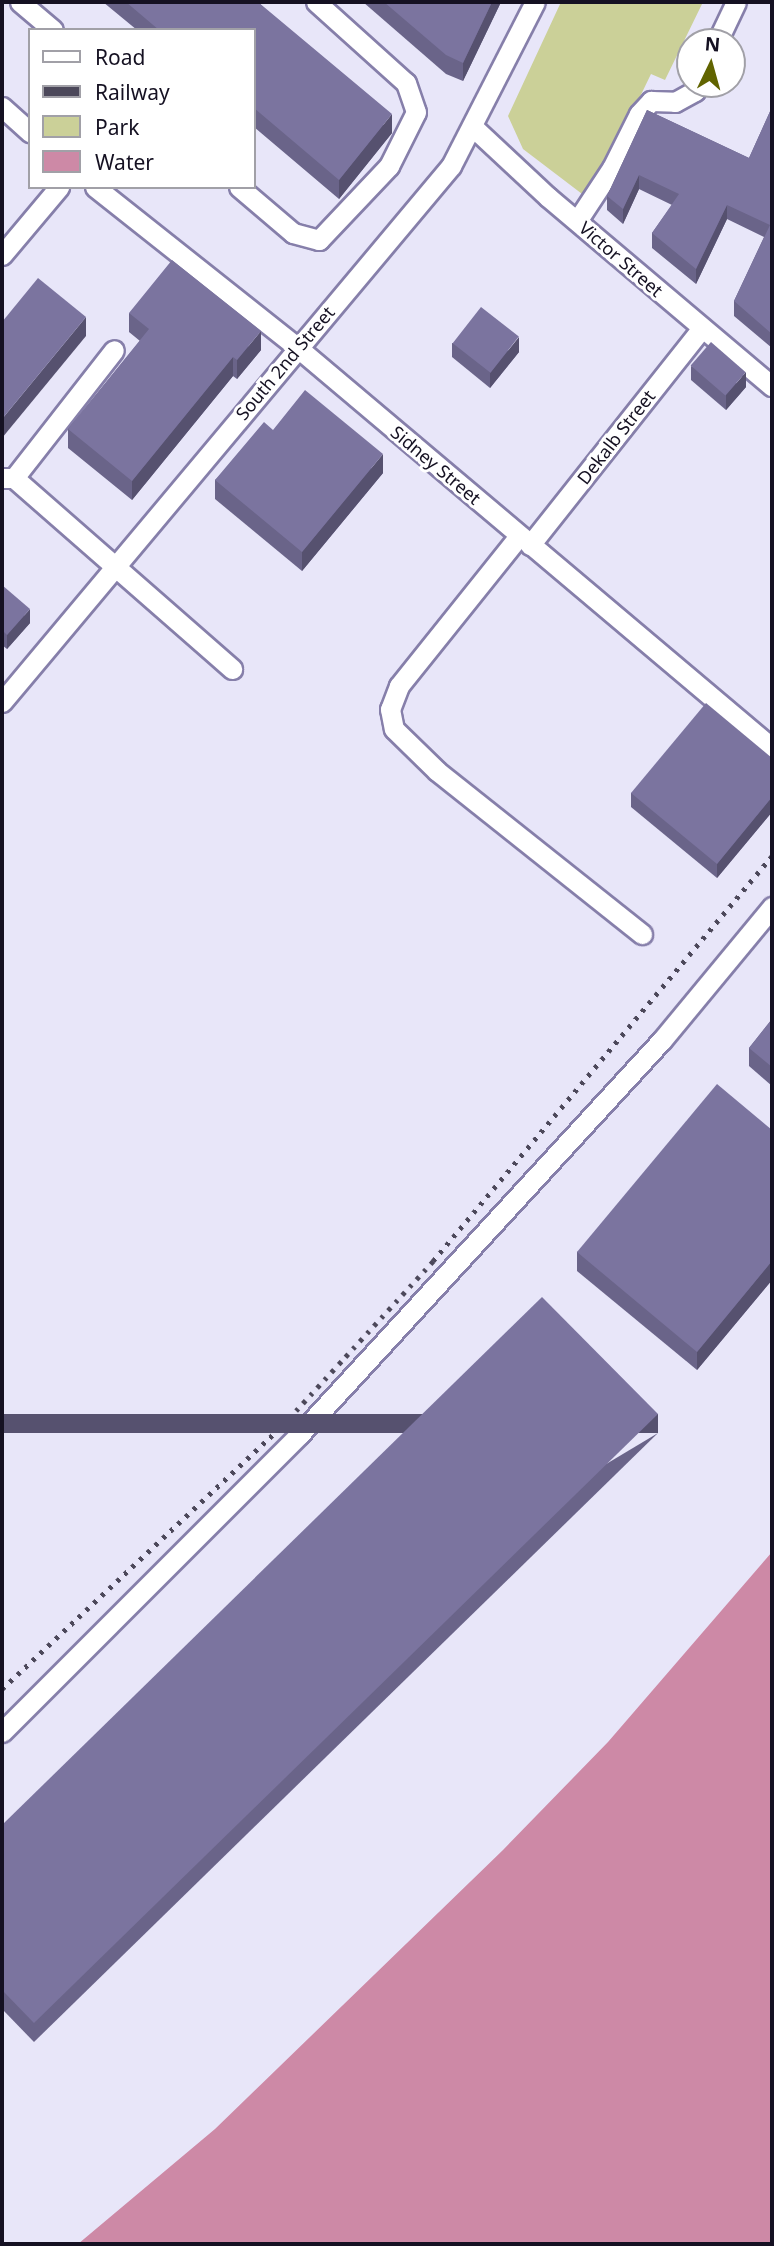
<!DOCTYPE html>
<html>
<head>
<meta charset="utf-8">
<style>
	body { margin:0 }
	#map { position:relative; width:774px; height:2246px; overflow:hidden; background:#e8e6f9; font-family:"Noto Sans",sans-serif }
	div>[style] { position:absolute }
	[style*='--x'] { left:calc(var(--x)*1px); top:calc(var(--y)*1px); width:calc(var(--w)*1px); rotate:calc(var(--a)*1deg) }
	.green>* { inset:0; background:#cbd098 }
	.water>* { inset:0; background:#cd89a6 }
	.roads { filter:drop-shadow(2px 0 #867faa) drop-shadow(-2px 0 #867faa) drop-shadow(0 2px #867faa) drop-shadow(0 -2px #867faa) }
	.minor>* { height:19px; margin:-9.5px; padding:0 9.5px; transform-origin:9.5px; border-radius:9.5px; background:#fff }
	.rail>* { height:5px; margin-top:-2.5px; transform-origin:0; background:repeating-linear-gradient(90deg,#4c485a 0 3.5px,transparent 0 10.5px) }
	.wall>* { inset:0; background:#6a6489 }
	.shaded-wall>* { inset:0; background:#56516f; transform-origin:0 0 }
	.building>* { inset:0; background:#7b749f; transform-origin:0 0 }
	span { translate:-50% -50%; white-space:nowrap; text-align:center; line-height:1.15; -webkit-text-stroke:6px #fff; paint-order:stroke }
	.street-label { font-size:18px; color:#151122 }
	.frame { position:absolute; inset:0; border:4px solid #151122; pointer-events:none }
	.legend { position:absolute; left:28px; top:28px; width:228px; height:161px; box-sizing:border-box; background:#fff; border:2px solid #a1a0a7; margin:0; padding:9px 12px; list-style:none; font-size:21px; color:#151122 }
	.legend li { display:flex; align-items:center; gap:14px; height:35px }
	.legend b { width:35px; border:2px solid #a1a0a7 }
	.north { position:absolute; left:676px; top:28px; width:70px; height:70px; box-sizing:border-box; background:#fff; border:2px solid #a1a0a7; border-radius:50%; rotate:5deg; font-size:19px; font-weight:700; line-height:28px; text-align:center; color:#151122 }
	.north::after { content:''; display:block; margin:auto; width:24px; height:32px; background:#616400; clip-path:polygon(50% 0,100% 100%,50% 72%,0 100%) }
</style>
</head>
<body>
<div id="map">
	<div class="green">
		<div style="clip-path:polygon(561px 2px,703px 2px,665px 80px,651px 74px,590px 200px,523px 149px,508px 116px)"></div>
	</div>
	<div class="water">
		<div style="clip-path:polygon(772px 1552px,772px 2244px,78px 2244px,215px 2129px,503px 1850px,608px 1742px)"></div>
	</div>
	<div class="roads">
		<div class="minor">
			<div style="--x:20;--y:2;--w:43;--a:40.3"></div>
			<div style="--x:717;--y:42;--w:44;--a:-64.6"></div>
			<div style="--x:2;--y:107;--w:38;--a:42"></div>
			<div style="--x:474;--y:128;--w:101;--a:43"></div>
			<div style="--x:548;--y:197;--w:293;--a:40.2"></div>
			<div style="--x:95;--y:187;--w:259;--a:38.4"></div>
			<div style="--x:298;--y:348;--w:620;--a:40.16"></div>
			<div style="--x:239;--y:187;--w:71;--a:40.4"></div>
			<div style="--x:293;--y:233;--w:27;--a:15"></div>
			<div style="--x:319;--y:240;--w:102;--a:-46.6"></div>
			<div style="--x:389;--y:166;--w:60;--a:-63.4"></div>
			<div style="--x:416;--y:112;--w:31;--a:-109"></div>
			<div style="--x:406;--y:83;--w:121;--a:-138"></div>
			<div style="--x:577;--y:221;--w:64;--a:-56.6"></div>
			<div style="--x:612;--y:168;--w:60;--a:-63.4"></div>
			<div style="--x:639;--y:114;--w:18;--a:-47"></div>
			<div style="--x:651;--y:101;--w:24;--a:2"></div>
			<div style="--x:675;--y:102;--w:23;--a:-29"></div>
			<div style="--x:695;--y:91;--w:8;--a:-67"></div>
			<div style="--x:2;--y:255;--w:89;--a:-50"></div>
			<div style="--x:3;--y:478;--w:11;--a:0"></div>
			<div style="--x:14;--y:478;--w:162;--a:-52"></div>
			<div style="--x:14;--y:478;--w:290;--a:41.2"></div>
			<div style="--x:519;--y:536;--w:192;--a:128.7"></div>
			<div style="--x:399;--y:686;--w:25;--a:111"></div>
			<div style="--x:390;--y:709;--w:20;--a:79"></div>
			<div style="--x:394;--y:729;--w:60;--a:44.3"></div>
			<div style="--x:437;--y:771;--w:262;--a:38.5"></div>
			<div style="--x:530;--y:545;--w:277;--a:-51.6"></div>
			<div style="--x:2;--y:702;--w:699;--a:-50.05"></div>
			<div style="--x:451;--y:166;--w:184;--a:-62.9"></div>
			<div style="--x:2;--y:1732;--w:420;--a:-45"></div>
			<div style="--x:299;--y:1435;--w:536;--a:-47.42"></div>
			<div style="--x:662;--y:1040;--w:173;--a:-50.4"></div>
		</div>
	</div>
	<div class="rail">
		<div style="--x:2;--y:1689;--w:384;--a:-43.2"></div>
		<div style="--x:282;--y:1426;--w:224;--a:-47.5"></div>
		<div style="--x:433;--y:1261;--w:528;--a:-50.07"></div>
	</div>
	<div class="wall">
		<div style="clip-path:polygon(103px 2px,258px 2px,392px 133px,339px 199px,254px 127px,254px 30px,137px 30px)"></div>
		<div style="clip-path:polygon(363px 2px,501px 2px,463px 81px,446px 74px)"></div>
		<div style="clip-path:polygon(772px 107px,772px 348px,734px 316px,734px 301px,764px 237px,727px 219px,696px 284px,652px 248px,652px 233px,672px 205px,639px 189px,623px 224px,607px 210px,607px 196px,647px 110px,749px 158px)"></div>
		<div style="clip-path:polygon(129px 313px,261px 350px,237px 379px,233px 376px,132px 500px,68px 448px,68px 429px,140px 341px,129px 332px)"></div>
		<div style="clip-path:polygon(452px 343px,519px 352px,490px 388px,452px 357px)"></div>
		<div style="clip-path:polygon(691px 366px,746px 387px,726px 410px,691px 380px)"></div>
		<div style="clip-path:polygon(273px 430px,383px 473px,302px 571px,215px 499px,215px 480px)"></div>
		<div style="clip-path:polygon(2px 585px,30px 623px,7px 649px,2px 645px)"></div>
		<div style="clip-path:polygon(772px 758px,772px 812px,717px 878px,631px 807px,631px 793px)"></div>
		<div style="clip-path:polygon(772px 1019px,772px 1086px,749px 1066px,749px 1048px)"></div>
		<div style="clip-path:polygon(772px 1130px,772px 1280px,697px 1370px,577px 1271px,577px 1252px)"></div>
		<div style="clip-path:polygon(658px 1433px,34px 2042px,2px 2009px,2px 1825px)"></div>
	</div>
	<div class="shaded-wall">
		<div style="clip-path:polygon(492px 2px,501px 2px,463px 81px,463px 63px)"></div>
		<div style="clip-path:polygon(392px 114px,392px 133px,339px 199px,339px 180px)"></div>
		<div style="clip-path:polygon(639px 175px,639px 189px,623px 224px,623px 209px)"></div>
		<div style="clip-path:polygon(727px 205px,727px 219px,696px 284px,696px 269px)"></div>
		<div style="clip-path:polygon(86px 317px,86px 336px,2px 438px,2px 419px)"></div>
		<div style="clip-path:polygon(261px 331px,261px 350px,237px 379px,237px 360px)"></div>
		<div style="clip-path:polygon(519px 337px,519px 352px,490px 388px,490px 373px)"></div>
		<div style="clip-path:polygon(233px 357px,233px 376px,132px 500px,132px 481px)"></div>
		<div style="clip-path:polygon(746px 372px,746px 387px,726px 410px,726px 395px)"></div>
		<div style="clip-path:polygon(383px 454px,383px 473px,302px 571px,302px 552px)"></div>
		<div style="clip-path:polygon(30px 609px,30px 623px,7px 649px,7px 635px)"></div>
		<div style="clip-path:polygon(772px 797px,772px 812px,717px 878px,717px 864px)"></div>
		<div style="clip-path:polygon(772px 1261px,772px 1280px,697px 1370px,697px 1352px)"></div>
		<div style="left:658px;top:1414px;width:19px;height:872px;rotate:90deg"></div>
	</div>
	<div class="building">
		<div style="clip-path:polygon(126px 2px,258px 2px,392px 114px,339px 180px,254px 108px,254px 30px,159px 30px)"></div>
		<div style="clip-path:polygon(384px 2px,492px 2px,463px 63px,446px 55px)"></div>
		<div style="clip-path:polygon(772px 107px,772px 334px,734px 301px,770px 225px,727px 205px,696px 269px,652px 233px,679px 194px,639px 175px,623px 209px,607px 196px,647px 110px,749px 158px)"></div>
		<div style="clip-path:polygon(172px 260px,261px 331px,237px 360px,233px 357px,132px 481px,68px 429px,149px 329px,129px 313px)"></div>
		<div style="clip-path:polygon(38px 278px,86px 317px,2px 419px,2px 322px)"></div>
		<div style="left:481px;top:307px;width:48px;height:46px;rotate:38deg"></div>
		<div style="left:711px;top:342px;width:46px;height:31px;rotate:41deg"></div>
		<div style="clip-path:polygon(305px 390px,383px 454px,302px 552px,215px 480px,264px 422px,273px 430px)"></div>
		<div style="clip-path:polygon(2px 585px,30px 609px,7px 635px,2px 630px)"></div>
		<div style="clip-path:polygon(706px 703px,772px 758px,772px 797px,717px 864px,631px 793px)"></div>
		<div style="clip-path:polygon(772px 1019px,772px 1067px,749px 1048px)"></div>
		<div style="clip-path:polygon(717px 1084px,772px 1130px,772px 1261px,697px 1352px,577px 1252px)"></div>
		<div style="clip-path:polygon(542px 1297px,658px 1414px,34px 2023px,2px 1990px,2px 1825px)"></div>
	</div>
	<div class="street-label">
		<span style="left:621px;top:259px;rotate:41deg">Victor Street</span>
		<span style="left:285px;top:363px;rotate:-50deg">South 2nd Street</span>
		<span style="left:616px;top:437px;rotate:-52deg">Dekalb Street</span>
		<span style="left:436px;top:465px;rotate:40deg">Sidney Street</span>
	</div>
	<div class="frame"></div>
	<ul class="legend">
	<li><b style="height:9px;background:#fff"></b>Road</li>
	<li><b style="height:9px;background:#4c485a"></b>Railway</li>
	<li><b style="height:19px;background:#cbd098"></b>Park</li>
	<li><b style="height:19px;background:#cd89a6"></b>Water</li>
	</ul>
	<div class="north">N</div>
</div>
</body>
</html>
